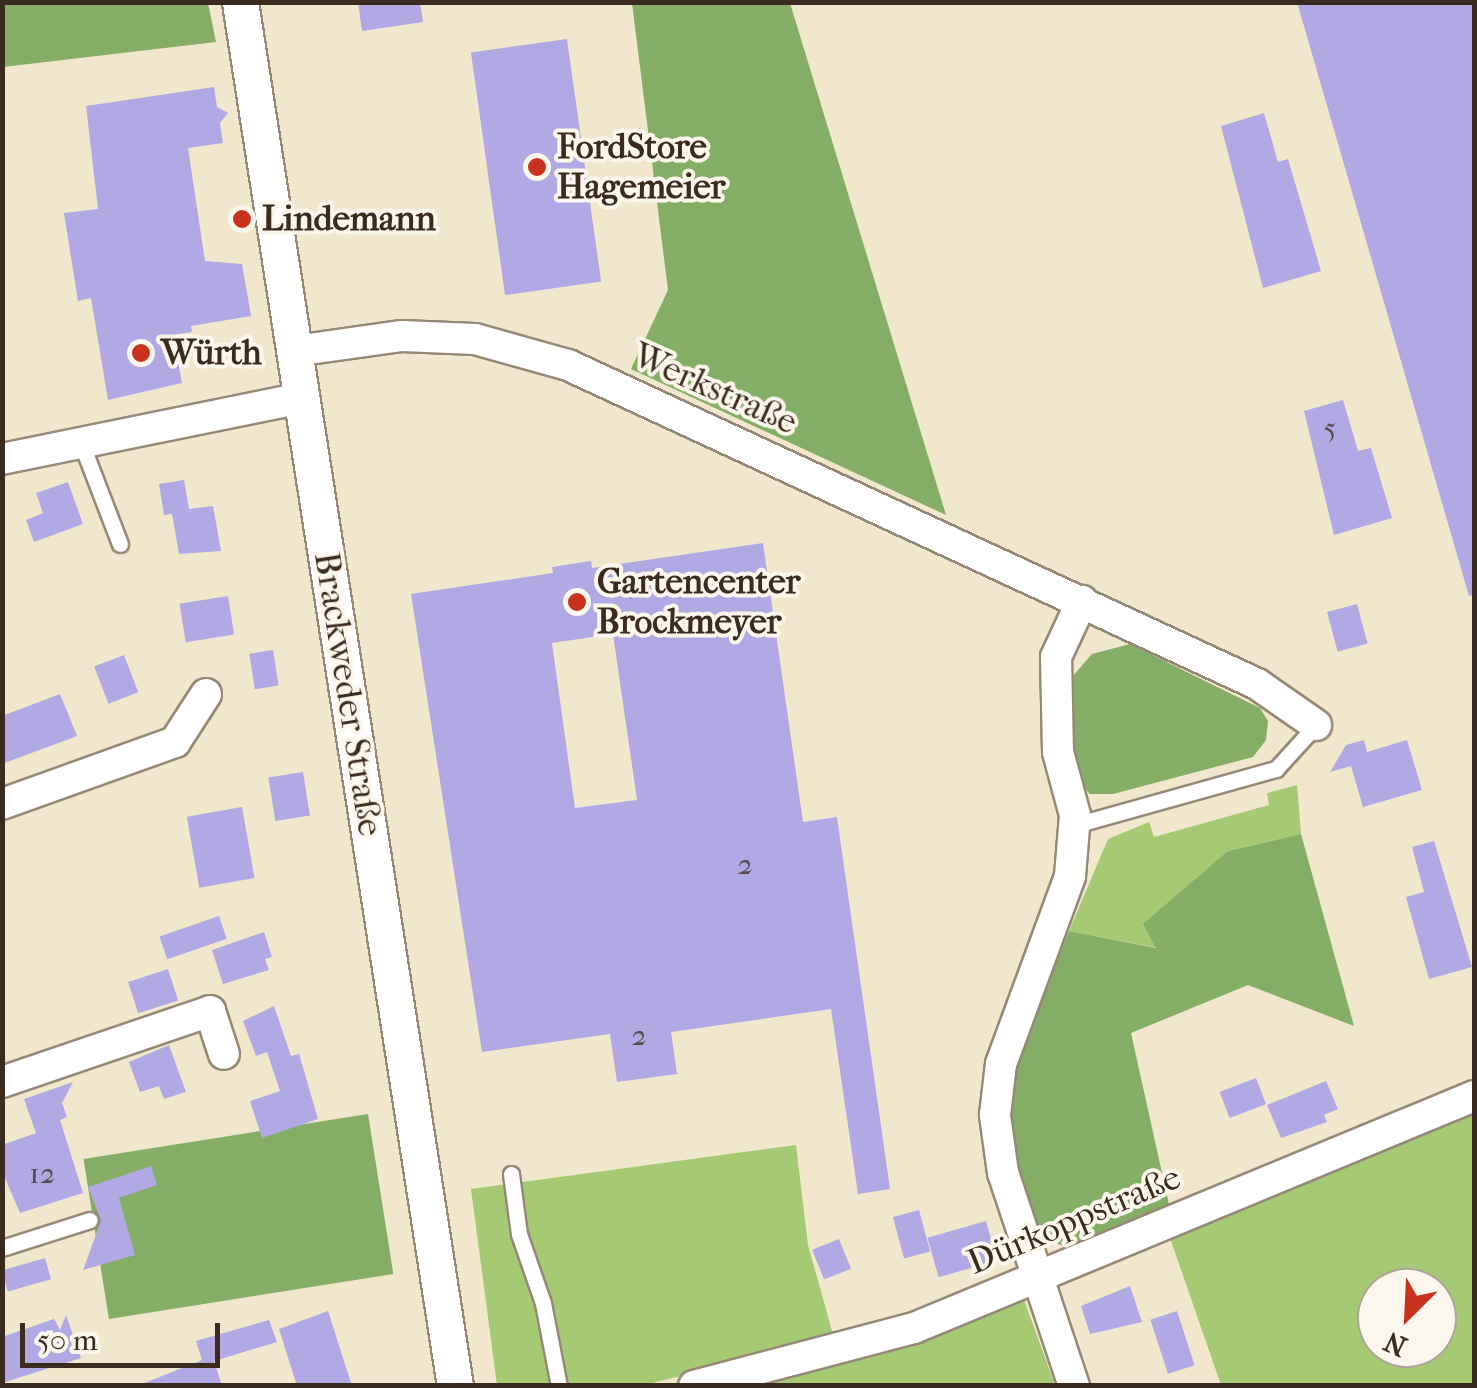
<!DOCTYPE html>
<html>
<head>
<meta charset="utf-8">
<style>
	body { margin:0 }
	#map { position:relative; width:1477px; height:1388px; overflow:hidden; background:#f1e7cd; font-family:"IM FELL French Canon",serif }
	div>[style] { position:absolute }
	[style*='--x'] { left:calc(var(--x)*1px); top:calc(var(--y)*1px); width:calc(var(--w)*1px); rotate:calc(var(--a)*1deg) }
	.green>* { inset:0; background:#a6c973 }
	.forest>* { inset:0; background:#84ad65; transform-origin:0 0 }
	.building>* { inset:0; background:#b0a9e4; transform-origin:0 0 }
	.roads { filter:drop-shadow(2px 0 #968876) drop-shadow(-2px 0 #968876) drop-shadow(0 2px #968876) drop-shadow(0 -2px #968876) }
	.service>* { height:15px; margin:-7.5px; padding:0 7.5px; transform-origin:7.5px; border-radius:7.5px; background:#fff }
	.minor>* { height:30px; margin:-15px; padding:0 15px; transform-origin:15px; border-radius:15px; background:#fff }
	.tertiary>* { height:35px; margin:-17.5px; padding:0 17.5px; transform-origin:17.5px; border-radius:17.5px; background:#fff }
	.dots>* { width:28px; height:28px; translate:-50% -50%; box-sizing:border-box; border:5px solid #fbf7ec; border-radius:50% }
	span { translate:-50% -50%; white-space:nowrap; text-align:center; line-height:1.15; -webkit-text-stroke:8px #fbf7ec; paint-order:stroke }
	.number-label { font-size:30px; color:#584a50 }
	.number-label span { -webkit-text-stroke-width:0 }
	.poi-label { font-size:35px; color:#3b2a1e; font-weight:700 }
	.left { translate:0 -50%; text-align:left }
	.street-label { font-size:35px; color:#3b2a1e }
	.frame { position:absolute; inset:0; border:5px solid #3b2a1e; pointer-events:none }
	.north { position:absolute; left:1357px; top:1268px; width:100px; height:100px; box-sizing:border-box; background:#fbf7ec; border:2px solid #aea59a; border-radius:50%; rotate:204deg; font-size:28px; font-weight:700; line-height:40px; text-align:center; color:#3b2a1e }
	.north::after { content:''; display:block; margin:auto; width:35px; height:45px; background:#c8321e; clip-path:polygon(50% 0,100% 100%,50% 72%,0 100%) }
	.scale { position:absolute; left:20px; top:1323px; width:200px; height:45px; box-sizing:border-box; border:5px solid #3b2a1e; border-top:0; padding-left:12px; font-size:30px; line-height:35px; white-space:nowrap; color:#3b2a1e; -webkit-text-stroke:8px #fbf7ec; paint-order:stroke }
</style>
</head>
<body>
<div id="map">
	<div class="green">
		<div style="clip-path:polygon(1297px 785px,1301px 834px,1228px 851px,1158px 948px,1069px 931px,1108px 839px,1149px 822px,1154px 837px,1269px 805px,1267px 793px)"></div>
		<div style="clip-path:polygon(evenodd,1474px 1114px,1474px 1385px,1221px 1385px,1170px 1238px,1474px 1114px,1377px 1288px,1437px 1288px,1437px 1348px,1377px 1348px,1377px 1288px)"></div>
		<div style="clip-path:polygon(796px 1145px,808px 1245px,834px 1338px,644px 1385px,497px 1385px,471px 1189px)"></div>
		<div style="clip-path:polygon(1024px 1300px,1055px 1385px,763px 1386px,921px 1340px)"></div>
	</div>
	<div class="forest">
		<div style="clip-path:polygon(2px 3px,208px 3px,216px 42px,3px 67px)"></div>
		<div style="clip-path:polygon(632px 3px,790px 3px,946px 515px,631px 369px,668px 290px)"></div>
		<div style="clip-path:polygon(1130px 644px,1260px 708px,1268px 721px,1266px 740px,1253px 757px,1113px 794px,1090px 794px,1075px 779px,1067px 683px,1092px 654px)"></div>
		<div style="clip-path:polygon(1301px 834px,1354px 1026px,1248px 985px,1131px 1033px,1170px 1209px,1085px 1244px,1063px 1246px,1046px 1238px,1032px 1222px,1006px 1114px,1014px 1066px,1069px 931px,1156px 948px,1143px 924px,1228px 851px)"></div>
		<div style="left:368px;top:1114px;width:162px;height:288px;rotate:81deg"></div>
	</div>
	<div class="building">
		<div style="clip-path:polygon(358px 2px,420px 2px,423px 22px,362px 31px)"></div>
		<div style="clip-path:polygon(1297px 2px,1474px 2px,1474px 595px,1469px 596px)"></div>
		<div style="left:567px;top:39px;width:245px;height:97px;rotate:82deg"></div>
		<div style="clip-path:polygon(214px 87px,217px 107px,228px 113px,220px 123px,223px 143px,188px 148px,205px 261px,242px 264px,251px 316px,191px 326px,192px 332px,173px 335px,182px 383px,108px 400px,91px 298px,78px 301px,64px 213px,98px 209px,86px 106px)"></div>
		<div style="clip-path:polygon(1264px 113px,1278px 162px,1288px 159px,1321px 271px,1263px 288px,1221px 126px)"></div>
		<div style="clip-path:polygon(1343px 400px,1358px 451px,1371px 448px,1392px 518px,1334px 535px,1304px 411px)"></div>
		<div style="clip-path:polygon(184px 480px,189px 509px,213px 506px,221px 551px,179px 554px,172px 514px,164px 515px,159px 484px)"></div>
		<div style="clip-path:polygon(68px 482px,83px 524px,34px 542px,26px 520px,43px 513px,36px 493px)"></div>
		<div style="clip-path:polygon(evenodd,763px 543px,803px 822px,837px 817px,890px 1189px,858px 1194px,831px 1009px,671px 1032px,677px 1074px,617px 1082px,610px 1034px,482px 1052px,411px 594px,553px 573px,552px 567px,571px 564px,591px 561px,592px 568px,763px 543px,613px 634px,637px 800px,575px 808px,552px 643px,613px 634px)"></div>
		<div style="left:228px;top:596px;width:39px;height:49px;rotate:81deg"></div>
		<div style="left:1357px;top:604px;width:41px;height:31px;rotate:75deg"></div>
		<div style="left:273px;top:650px;width:36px;height:24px;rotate:81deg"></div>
		<div style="left:124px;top:655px;width:40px;height:32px;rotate:69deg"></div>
		<div style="clip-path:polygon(60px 694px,77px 736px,2px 764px,2px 716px)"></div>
		<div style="clip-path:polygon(1364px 740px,1367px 752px,1407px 740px,1422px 790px,1363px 807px,1351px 766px,1330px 772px,1346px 745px)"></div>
		<div style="left:303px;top:772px;width:44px;height:35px;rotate:81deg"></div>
		<div style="left:242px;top:807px;width:72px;height:56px;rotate:80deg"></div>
		<div style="clip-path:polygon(1434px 841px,1472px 967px,1429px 979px,1406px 897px,1424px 892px,1412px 847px)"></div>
		<div style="left:219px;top:916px;width:24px;height:63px;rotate:71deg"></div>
		<div style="clip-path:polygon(264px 932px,272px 957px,265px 959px,269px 970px,223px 984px,212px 950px)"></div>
		<div style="left:168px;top:969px;width:33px;height:42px;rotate:72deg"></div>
		<div style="clip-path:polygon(274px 1006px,291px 1056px,299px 1054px,318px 1119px,262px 1138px,250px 1101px,280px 1091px,267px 1052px,256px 1056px,243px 1021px)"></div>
		<div style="clip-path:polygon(169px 1045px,186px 1092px,164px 1099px,159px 1086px,140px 1092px,129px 1062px)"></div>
		<div style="left:1256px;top:1078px;width:28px;height:39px;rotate:69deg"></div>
		<div style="clip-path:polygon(1326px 1081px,1338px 1109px,1324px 1115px,1327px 1122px,1281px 1138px,1267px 1105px)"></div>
		<div style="clip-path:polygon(73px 1082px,62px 1103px,67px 1117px,60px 1120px,83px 1193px,20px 1213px,2px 1171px,2px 1145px,36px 1133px,24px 1099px)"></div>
		<div style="clip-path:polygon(151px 1166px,157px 1185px,119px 1198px,135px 1255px,83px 1270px,101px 1221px,88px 1187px)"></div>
		<div style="left:919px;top:1210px;width:43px;height:27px;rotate:75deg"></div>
		<div style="left:986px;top:1221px;width:41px;height:61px;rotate:74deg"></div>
		<div style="left:839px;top:1239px;width:32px;height:29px;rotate:68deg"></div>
		<div style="left:45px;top:1258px;width:22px;height:45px;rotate:74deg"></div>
		<div style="clip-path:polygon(1130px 1286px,1142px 1322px,1090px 1334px,1081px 1306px)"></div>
		<div style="clip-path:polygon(328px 1311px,352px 1386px,297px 1386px,279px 1329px)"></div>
		<div style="left:1177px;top:1311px;width:57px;height:28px;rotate:72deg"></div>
		<div style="clip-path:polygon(66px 1315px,81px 1358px,2px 1383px,2px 1337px,54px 1319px,60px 1330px)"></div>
		<div style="clip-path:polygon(269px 1320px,277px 1342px,214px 1361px,222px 1386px,137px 1386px,202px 1360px,196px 1341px)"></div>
	</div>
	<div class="roads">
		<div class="service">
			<div style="--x:82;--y:445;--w:106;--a:69"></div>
			<div style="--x:1075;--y:825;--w:209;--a:-15.6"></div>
			<div style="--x:1276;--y:769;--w:59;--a:-47.7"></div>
			<div style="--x:511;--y:1174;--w:61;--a:82.4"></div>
			<div style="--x:519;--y:1234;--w:73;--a:70.8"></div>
			<div style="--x:543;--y:1303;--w:85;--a:79.1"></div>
			<div style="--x:2;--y:1248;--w:92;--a:-17.7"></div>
		</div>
		<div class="minor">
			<div style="--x:295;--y:351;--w:108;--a:-8"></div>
			<div style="--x:402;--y:336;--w:73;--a:2.4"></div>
			<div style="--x:475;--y:339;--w:97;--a:15.6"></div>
			<div style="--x:568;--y:365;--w:759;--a:24.84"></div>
			<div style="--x:1257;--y:684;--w:72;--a:34.8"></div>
			<div style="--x:2;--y:459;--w:306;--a:-11.5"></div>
			<div style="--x:2;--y:804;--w:184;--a:-19.7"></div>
			<div style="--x:175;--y:742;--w:57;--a:-57.1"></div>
			<div style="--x:2;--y:1082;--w:220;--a:-18.8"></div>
			<div style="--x:210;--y:1011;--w:45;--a:72"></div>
			<div style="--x:694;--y:1386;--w:228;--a:-14.8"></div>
			<div style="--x:914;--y:1328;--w:606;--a:-22.5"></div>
			<div style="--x:1074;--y:1386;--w:225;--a:-108.4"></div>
			<div style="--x:1003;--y:1173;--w:59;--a:-97.9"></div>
			<div style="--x:995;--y:1115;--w:51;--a:-83.3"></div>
			<div style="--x:1001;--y:1064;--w:200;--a:-69.8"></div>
			<div style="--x:1070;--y:876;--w:61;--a:-85.3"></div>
			<div style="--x:1075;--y:815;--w:65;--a:-105.1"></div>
			<div style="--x:1058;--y:752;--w:95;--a:-91.2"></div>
			<div style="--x:1056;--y:657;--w:62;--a:-65.1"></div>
		</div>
		<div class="tertiary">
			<div style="--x:240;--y:2;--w:1401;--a:81.17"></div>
		</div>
	</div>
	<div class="dots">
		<div style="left:537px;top:167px;background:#c8321e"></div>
		<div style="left:242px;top:219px;background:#c8321e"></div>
		<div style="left:141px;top:353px;background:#c8321e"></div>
		<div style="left:577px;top:602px;background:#c8321e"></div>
	</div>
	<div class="number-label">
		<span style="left:1330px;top:429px">5</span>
		<span style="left:745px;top:865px">2</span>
		<span style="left:639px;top:1036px">2</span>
		<span style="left:42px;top:1174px">12</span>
	</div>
	<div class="poi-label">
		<span class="left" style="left:557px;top:167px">FordStore<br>Hagemeier</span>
		<span class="left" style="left:262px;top:219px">Lindemann</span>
		<span class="left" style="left:161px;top:353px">Würth</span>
		<span class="left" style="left:597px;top:602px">Gartencenter<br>Brockmeyer</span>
	</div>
	<div class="street-label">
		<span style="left:715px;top:389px;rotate:24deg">Werkstraße</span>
		<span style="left:348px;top:694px;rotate:81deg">Brackweder Straße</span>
		<span style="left:1074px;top:1220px;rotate:-23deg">Dürkoppstraße</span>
	</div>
	<div class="frame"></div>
	<div class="north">N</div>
	<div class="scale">50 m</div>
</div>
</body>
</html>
